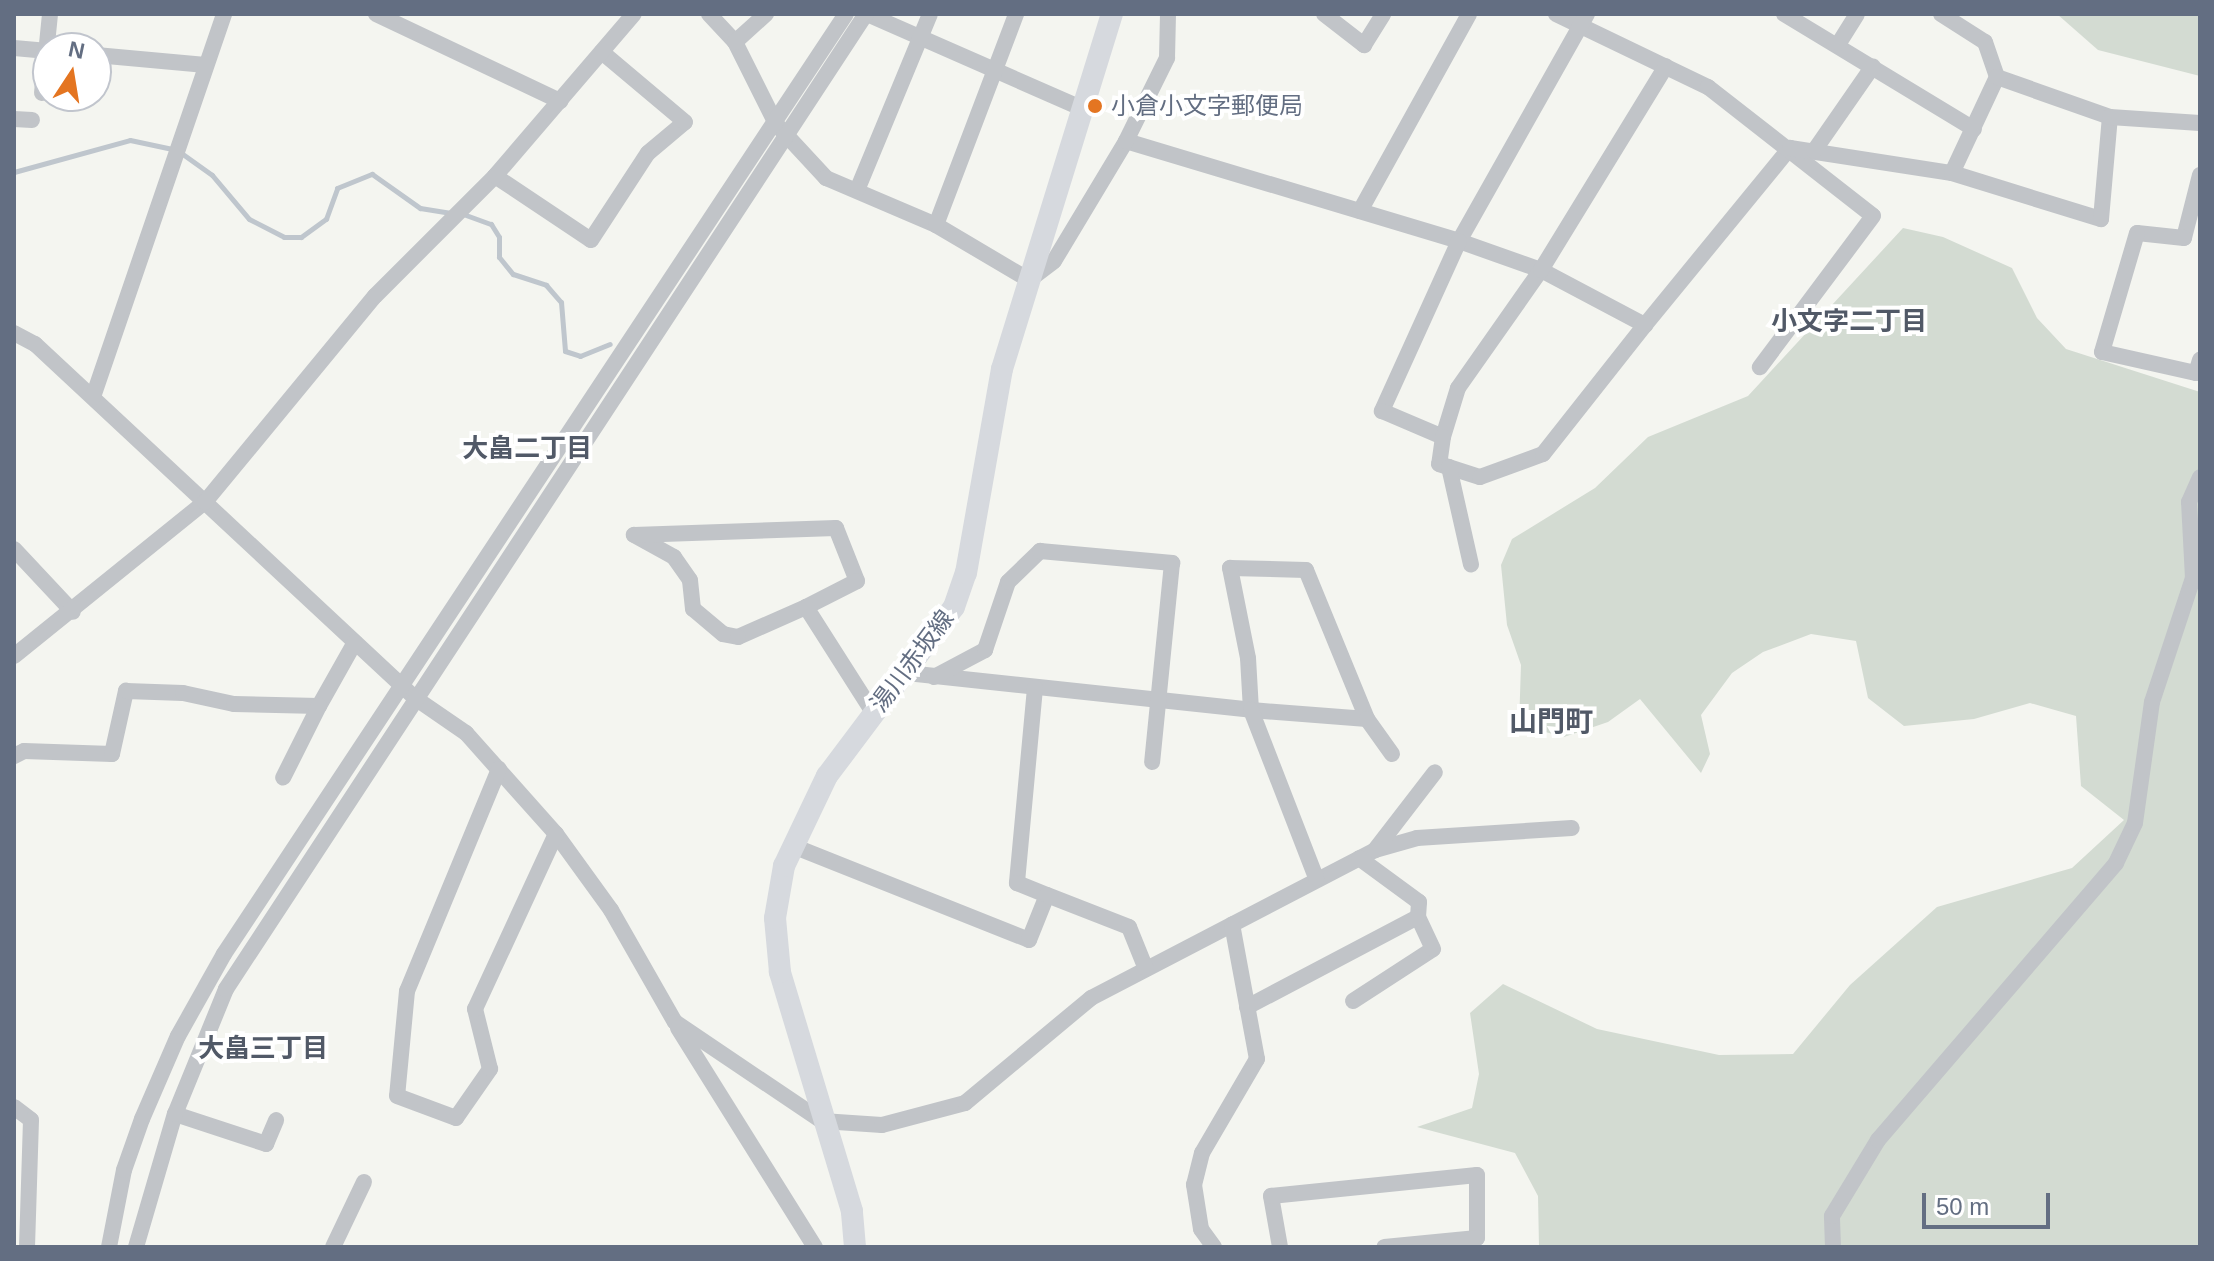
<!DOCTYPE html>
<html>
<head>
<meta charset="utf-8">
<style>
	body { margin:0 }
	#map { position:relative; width:2214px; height:1261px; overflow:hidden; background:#f4f5f0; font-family:Helvetica,"Noto Sans JP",sans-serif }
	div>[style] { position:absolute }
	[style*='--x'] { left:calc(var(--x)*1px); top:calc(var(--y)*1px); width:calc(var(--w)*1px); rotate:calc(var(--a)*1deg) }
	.green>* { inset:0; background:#d3dbd2 }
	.stream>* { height:5px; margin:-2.5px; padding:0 2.5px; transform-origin:2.5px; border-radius:2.5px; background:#bfc6cd }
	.minor>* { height:16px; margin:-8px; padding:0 8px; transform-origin:8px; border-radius:8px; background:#c1c4c8 }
	.major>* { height:22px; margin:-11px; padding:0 11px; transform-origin:11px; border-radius:11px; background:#d6d9de }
	.dots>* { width:22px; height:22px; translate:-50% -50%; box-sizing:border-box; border:4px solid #fff; border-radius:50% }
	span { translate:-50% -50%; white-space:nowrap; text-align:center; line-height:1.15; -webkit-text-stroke:8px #fff; paint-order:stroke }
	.poi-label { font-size:24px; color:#636e82 }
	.left { translate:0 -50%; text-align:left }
	.street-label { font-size:24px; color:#636e82 }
	.neighbourhood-label { font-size:26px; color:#515967; font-weight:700 }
	.quarter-label { font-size:28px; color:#515967; font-weight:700 }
	.frame { position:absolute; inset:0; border:16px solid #636e82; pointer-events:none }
	.north { position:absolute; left:32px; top:32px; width:80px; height:80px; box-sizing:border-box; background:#fff; border:2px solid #c1c5cd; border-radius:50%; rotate:12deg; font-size:22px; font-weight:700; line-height:32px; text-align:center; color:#636e82 }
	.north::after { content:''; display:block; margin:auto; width:28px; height:36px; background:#e47521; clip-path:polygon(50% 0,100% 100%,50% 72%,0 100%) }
	.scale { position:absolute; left:1922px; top:1193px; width:128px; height:36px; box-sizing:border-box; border:4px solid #636e82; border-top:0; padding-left:10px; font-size:24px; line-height:28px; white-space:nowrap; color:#636e82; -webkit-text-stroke:6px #fff; paint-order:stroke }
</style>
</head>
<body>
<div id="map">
	<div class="green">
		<div style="clip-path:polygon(2057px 14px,2200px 14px,2200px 76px,2098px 50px)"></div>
		<div style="clip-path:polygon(1903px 228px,1943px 237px,2012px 268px,2037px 318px,2066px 349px,2200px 392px,2200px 1247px,1539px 1247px,1538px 1196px,1515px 1153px,1417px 1127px,1472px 1108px,1479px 1074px,1470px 1013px,1503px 984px,1597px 1029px,1719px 1055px,1793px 1054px,1850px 985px,1937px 907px,2072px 868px,2124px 820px,2081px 786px,2076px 716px,2030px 703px,1974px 719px,1904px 726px,1868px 698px,1856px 641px,1811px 634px,1763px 652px,1732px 673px,1701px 715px,1710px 754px,1701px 773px,1640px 699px,1608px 722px,1564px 737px,1519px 725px,1521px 665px,1507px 625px,1501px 565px,1512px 539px,1595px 488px,1648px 437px,1748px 396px)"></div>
	</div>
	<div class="stream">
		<div style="--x:14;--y:172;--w:120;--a:-15.4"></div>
		<div style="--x:130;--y:140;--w:48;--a:12"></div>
		<div style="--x:177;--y:150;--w:43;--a:35.5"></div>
		<div style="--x:212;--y:175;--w:57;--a:49.9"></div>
		<div style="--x:249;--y:219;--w:39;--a:27"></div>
		<div style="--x:284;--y:237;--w:17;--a:0"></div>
		<div style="--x:301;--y:237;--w:31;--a:-36"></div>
		<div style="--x:326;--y:219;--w:33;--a:-70"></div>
		<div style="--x:337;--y:188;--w:38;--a:-22"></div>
		<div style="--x:372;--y:174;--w:59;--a:35.3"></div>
		<div style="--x:420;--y:208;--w:33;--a:9"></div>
		<div style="--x:463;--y:214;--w:30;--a:20"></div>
		<div style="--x:491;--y:224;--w:15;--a:58"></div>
		<div style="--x:499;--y:237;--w:20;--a:90"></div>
		<div style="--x:499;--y:257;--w:22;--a:51"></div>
		<div style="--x:513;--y:274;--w:35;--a:18"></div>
		<div style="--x:546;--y:285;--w:23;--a:49"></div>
		<div style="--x:561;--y:302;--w:49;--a:85.3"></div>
		<div style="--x:565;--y:351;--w:16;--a:18"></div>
		<div style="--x:580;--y:356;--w:32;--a:-22"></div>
	</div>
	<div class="minor">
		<div style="--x:376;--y:14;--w:204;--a:25.3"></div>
		<div style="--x:709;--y:14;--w:38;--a:47"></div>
		<div style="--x:735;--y:42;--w:92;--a:63.4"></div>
		<div style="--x:776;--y:124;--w:74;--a:47.2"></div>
		<div style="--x:826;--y:178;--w:120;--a:23.1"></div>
		<div style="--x:936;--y:225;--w:108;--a:30.6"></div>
		<div style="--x:1029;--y:280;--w:31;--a:-37"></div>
		<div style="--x:1054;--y:261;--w:140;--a:-59"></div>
		<div style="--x:1126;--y:141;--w:348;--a:16.7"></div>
		<div style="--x:1459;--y:241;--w:87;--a:19.5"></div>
		<div style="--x:1541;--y:270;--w:118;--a:27.9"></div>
		<div style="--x:1645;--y:325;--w:229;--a:-50.7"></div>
		<div style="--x:867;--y:14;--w:236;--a:23.7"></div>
		<div style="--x:1324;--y:14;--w:51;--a:37.8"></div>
		<div style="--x:1364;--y:45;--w:36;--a:-58"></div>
		<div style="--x:1556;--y:14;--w:169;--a:25.7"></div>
		<div style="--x:1708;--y:87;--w:209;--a:38"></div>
		<div style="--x:1873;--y:216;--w:189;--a:126.8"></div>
		<div style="--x:1587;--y:14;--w:261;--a:119.4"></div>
		<div style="--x:1459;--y:241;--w:187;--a:114.4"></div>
		<div style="--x:1382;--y:411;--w:66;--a:23.1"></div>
		<div style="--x:1443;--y:437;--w:51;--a:-73"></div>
		<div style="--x:1458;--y:388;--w:144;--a:-54.9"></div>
		<div style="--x:1541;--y:270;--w:239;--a:-58.5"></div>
		<div style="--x:1784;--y:14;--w:222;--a:31.2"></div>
		<div style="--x:1941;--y:14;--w:52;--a:32.5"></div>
		<div style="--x:1985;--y:42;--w:37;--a:71"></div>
		<div style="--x:735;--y:42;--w:42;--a:-42.1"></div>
		<div style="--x:1839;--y:43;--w:34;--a:-58"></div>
		<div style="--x:14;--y:48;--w:34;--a:5"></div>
		<div style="--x:96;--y:55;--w:110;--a:5.2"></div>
		<div style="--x:42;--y:93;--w:79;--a:-84.2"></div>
		<div style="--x:14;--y:119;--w:18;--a:3"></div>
		<div style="--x:1126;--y:141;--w:93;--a:-63.7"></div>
		<div style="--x:1167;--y:58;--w:44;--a:-88.7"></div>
		<div style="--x:1790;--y:148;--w:164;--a:8.8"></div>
		<div style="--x:1952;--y:173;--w:156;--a:17.2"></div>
		<div style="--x:2101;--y:219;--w:102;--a:-85"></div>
		<div style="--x:1814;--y:151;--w:103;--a:-55.2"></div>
		<div style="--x:1952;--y:173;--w:106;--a:-64.9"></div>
		<div style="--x:1997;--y:77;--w:120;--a:19.5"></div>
		<div style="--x:2110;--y:117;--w:90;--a:3.8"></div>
		<div style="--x:2200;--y:175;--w:65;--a:104.3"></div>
		<div style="--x:2184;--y:238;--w:47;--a:-173.9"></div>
		<div style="--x:2137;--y:233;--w:124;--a:106.4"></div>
		<div style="--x:2102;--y:352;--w:96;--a:12.6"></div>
		<div style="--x:2196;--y:373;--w:14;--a:-73"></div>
		<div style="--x:495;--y:176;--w:115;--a:33.7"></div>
		<div style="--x:591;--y:240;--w:104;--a:-56.8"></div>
		<div style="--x:648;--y:153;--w:48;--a:-40"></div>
		<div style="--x:685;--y:122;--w:109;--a:-139.9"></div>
		<div style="--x:858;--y:188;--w:188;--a:-67.5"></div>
		<div style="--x:1360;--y:211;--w:225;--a:-61"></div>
		<div style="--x:936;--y:225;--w:226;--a:-69.2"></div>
		<div style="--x:14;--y:333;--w:24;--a:28"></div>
		<div style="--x:35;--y:344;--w:519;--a:42.97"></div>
		<div style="--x:415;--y:698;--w:62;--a:34.5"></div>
		<div style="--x:466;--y:733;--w:135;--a:48.3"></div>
		<div style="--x:556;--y:834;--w:94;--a:54.1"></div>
		<div style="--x:611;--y:910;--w:129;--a:60.3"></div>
		<div style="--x:675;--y:1022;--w:177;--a:34"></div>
		<div style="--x:822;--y:1121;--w:60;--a:3.8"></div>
		<div style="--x:882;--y:1125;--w:86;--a:-14.8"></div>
		<div style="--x:965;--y:1103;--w:164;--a:-39.8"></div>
		<div style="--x:1091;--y:998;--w:320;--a:-27.5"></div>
		<div style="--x:1375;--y:850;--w:44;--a:-15.9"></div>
		<div style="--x:1417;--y:838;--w:155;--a:-3.7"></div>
		<div style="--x:93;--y:397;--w:405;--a:-71.1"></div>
		<div style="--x:1443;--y:437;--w:27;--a:98"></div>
		<div style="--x:1439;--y:464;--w:43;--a:17.6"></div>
		<div style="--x:1480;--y:477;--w:67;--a:-20.1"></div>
		<div style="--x:1543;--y:454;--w:164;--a:-51.7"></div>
		<div style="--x:1449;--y:467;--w:100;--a:77.3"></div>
		<div style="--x:14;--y:549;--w:86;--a:46.9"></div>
		<div style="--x:1230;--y:568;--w:76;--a:1.5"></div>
		<div style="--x:1306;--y:570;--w:161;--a:67.7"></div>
		<div style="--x:1367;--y:719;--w:116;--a:-175.6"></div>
		<div style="--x:1251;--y:710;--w:52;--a:-93.3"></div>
		<div style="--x:1248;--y:658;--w:92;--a:-101.3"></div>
		<div style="--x:806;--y:607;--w:74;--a:156.2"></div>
		<div style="--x:738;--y:637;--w:15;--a:-169"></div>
		<div style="--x:723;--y:634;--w:39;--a:-140"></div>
		<div style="--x:693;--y:609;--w:29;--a:-96"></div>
		<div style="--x:690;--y:580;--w:28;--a:-125"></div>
		<div style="--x:674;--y:557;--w:46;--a:-151.2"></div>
		<div style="--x:634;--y:535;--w:202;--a:-2"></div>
		<div style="--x:836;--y:528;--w:57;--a:68.4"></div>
		<div style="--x:857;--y:581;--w:57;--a:153"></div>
		<div style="--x:806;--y:607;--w:125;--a:57.5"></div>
		<div style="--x:14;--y:656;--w:245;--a:-38.9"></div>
		<div style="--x:205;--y:502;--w:267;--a:-50.5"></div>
		<div style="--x:375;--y:296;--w:170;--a:-45"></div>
		<div style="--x:495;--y:176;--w:213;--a:-49.4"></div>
		<div style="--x:907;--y:673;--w:346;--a:6.1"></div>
		<div style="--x:1251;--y:710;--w:180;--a:68.8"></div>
		<div style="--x:934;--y:677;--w:58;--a:-27.9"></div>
		<div style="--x:985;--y:650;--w:72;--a:-71.3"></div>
		<div style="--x:1008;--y:582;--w:45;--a:-44.1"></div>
		<div style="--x:1040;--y:551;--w:133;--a:5.2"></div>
		<div style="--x:1172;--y:563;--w:200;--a:95.7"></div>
		<div style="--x:1035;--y:688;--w:196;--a:95.3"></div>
		<div style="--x:1017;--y:883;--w:32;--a:22"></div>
		<div style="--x:319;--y:706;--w:73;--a:-60.6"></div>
		<div style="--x:1367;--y:719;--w:43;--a:54.5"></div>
		<div style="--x:14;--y:756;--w:11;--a:-27"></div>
		<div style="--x:24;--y:751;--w:88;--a:2"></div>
		<div style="--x:112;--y:754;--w:65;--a:-77.5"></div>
		<div style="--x:126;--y:691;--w:57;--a:2"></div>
		<div style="--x:183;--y:693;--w:52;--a:12.2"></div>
		<div style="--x:234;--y:704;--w:85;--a:1.3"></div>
		<div style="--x:319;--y:706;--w:80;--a:116.6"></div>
		<div style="--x:499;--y:769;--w:240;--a:112.5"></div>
		<div style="--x:407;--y:991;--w:105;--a:95.4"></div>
		<div style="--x:397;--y:1096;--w:63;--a:20.4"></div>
		<div style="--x:456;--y:1118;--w:60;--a:-55.2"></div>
		<div style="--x:490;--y:1069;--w:62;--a:-104"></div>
		<div style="--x:475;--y:1009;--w:193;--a:-65.2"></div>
		<div style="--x:793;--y:846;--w:254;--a:21.7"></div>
		<div style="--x:1029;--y:940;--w:48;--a:-68.2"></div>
		<div style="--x:1047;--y:895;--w:88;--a:21.3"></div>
		<div style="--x:1129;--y:927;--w:45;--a:68"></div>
		<div style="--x:1375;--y:850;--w:98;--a:-52.4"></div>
		<div style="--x:1353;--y:1001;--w:95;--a:-33"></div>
		<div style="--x:1433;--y:949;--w:35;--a:-115"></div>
		<div style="--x:1418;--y:917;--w:15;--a:-86"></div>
		<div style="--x:1419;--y:902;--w:74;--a:-143.7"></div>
		<div style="--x:1247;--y:1007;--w:193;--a:-27.8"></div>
		<div style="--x:678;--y:1028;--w:258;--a:58"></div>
		<div style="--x:14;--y:1107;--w:21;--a:37"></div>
		<div style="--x:31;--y:1120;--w:127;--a:91.8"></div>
		<div style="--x:175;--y:1114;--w:96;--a:18.2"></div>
		<div style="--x:266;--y:1144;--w:26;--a:-67"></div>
		<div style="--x:109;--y:1247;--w:78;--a:-79"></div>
		<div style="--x:124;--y:1170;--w:54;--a:-70.6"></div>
		<div style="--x:142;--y:1119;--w:90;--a:-66.6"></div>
		<div style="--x:178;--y:1036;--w:94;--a:-60.7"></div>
		<div style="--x:224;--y:954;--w:1127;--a:-56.51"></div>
		<div style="--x:136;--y:1247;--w:139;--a:-73.7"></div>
		<div style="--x:175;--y:1114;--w:135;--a:-67.8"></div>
		<div style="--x:226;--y:989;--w:1166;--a:-56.72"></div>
		<div style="--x:333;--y:1247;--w:72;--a:-64.5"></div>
		<div style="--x:1214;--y:1247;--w:22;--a:-126"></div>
		<div style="--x:1201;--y:1229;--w:45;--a:-99"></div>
		<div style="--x:1194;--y:1185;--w:33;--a:-76"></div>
		<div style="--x:1202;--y:1153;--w:109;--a:-59.7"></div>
		<div style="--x:1257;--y:1059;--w:137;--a:-100.5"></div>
		<div style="--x:1280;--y:1247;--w:52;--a:-100"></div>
		<div style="--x:1271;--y:1196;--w:207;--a:-5.8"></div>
		<div style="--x:1477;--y:1175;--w:63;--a:90"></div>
		<div style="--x:1477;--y:1238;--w:93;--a:174.5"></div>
		<div style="--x:1833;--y:1247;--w:31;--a:-92"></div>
		<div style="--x:1832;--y:1216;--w:89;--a:-58.8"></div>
		<div style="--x:1878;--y:1140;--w:365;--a:-49.3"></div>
		<div style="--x:2116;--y:863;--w:44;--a:-64.6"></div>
		<div style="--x:2135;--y:823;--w:122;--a:-82"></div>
		<div style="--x:2152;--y:702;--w:131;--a:-71.7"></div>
		<div style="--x:2193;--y:578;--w:76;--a:-93"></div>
		<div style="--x:2189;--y:502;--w:27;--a:-66"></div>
	</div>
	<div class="major">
		<div style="--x:855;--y:1247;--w:36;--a:-95"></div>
		<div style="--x:852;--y:1211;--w:250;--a:-106.8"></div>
		<div style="--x:780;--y:972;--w:54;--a:-95.3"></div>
		<div style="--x:775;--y:918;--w:53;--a:-80.2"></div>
		<div style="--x:784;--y:866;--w:100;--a:-64.5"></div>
		<div style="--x:827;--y:776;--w:211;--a:-53.1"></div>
		<div style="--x:954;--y:607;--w:36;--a:-71"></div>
		<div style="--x:966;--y:573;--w:207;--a:-80"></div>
		<div style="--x:1002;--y:369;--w:372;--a:-72.8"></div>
	</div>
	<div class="dots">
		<div style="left:1095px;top:106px;background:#e47521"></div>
	</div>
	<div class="poi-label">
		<span class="left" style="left:1111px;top:106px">小倉小文字郵便局</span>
	</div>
	<div class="street-label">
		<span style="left:912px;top:661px;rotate:-53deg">湯川赤坂線</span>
	</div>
	<div class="neighbourhood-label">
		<span style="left:1849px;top:322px">小文字二丁目</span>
		<span style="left:527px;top:449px">大畠二丁目</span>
		<span style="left:263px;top:1049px">大畠三丁目</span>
	</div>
	<div class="quarter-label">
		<span style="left:1551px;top:722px">山門町</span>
	</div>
	<div class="frame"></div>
	<div class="north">N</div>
	<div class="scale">50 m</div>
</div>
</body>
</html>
